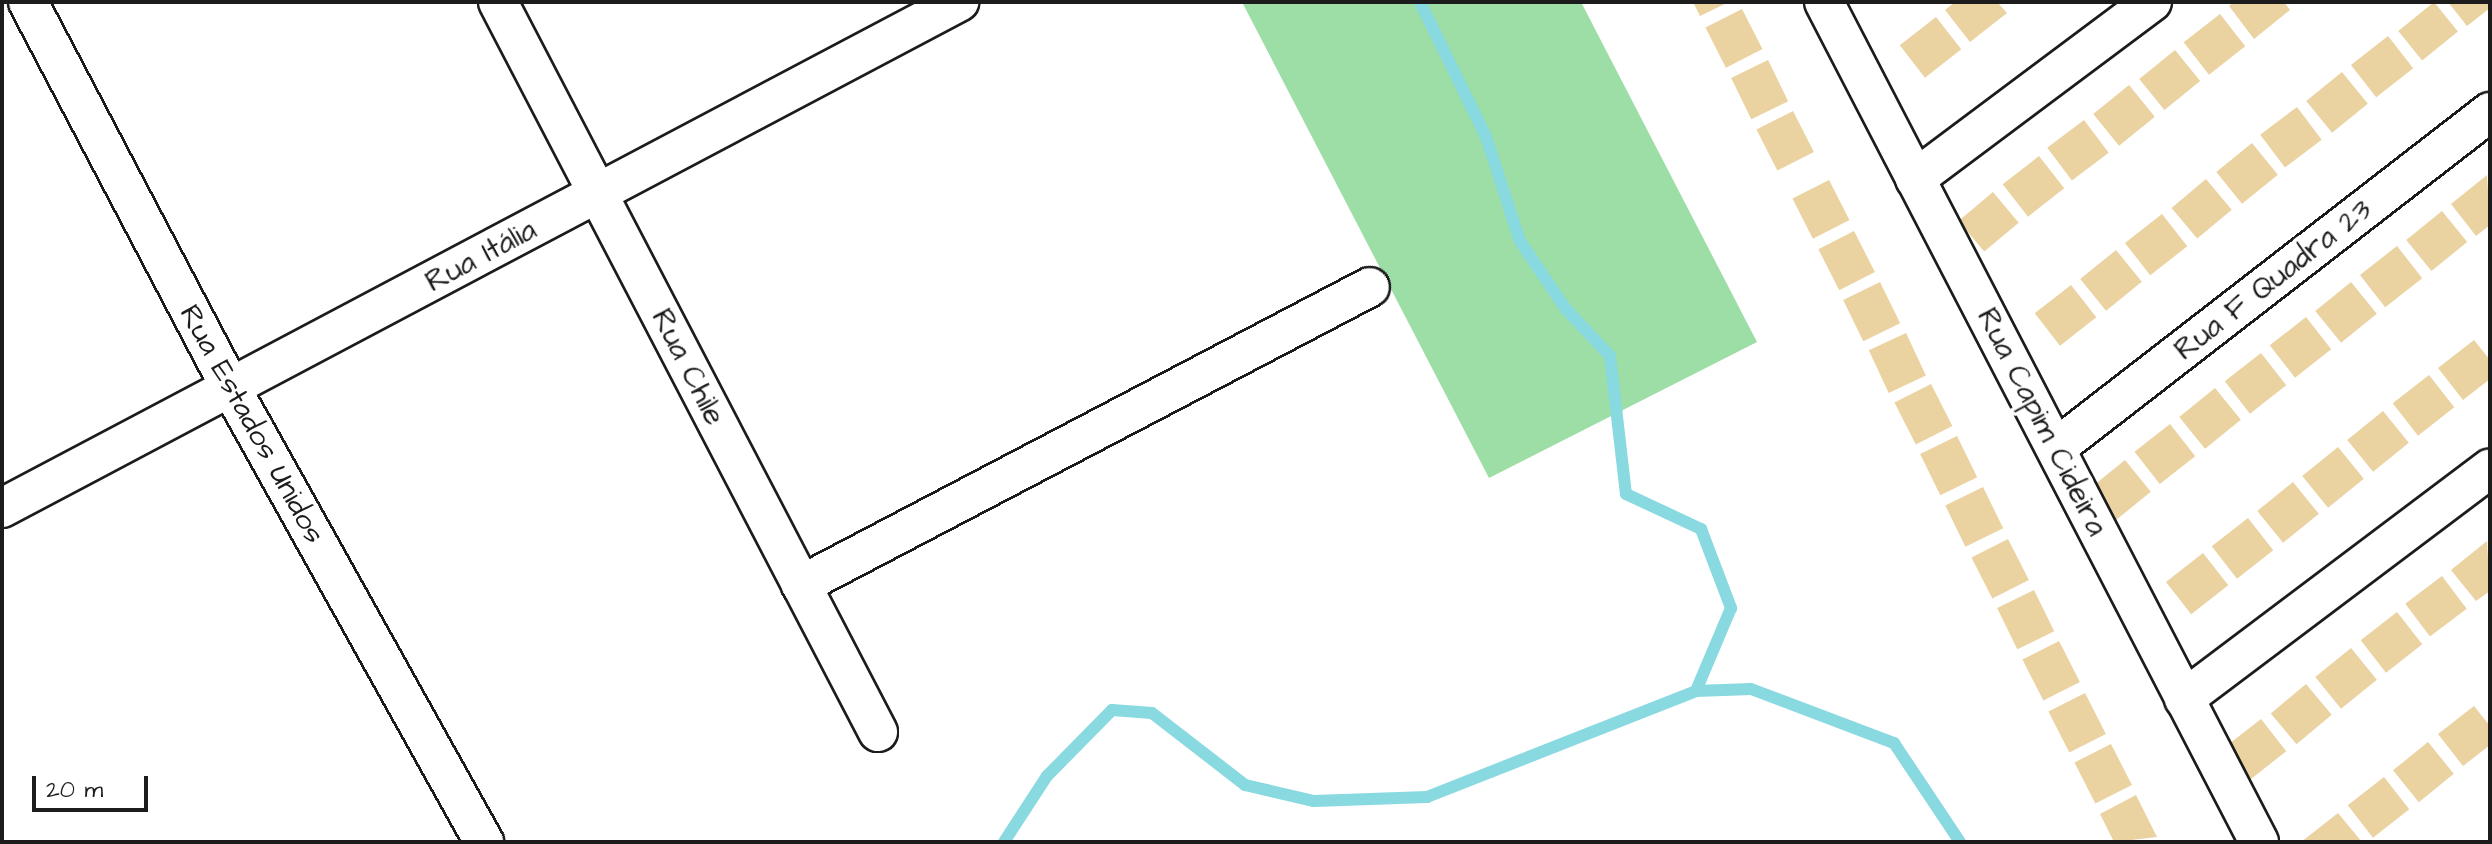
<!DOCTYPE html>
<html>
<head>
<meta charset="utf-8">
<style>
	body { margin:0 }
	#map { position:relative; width:2492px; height:844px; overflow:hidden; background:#fff; font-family:"Architects Daughter",sans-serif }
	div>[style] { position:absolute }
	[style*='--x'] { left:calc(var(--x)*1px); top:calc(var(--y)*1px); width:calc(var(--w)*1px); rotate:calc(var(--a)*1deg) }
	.green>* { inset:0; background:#9ddda6 }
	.stream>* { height:12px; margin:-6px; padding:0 6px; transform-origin:6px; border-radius:6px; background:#88d9e0 }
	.building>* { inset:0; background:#ebd2a1; transform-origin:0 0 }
	.roads { filter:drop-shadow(2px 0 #1c1c1c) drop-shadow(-2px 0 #1c1c1c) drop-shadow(0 2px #1c1c1c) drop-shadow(0 -2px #1c1c1c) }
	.minor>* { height:38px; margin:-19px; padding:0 19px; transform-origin:19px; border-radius:19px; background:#fff }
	span { translate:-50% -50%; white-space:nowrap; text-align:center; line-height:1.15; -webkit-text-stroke:7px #fff; paint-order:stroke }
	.street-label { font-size:30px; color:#1c1c1c }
	.frame { position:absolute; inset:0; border:4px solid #1c1c1c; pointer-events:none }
	.scale { position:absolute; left:32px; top:776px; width:116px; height:36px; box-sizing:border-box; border:4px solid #1c1c1c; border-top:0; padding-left:10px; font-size:24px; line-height:28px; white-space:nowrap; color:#1c1c1c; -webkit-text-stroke:6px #fff; paint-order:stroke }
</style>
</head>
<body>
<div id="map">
	<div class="green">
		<div style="clip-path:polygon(1242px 2px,1581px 2px,1757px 342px,1489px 478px)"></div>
	</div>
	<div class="stream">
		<div style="--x:1420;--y:2;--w:150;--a:63.9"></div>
		<div style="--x:1486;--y:137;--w:109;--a:71.9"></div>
		<div style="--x:1520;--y:241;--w:81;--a:56.1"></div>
		<div style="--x:1565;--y:308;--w:66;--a:46.8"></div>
		<div style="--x:1610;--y:356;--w:139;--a:83.4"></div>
		<div style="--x:1626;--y:494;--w:83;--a:25"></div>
		<div style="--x:1701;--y:529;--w:85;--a:69.2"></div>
		<div style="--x:1731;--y:608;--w:90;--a:112.9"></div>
		<div style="--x:1004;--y:842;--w:79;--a:-56.9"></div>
		<div style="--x:1047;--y:776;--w:93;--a:-45.4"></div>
		<div style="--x:1112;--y:710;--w:40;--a:4.3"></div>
		<div style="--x:1152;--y:713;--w:118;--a:37.7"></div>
		<div style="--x:1245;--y:785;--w:71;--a:13.1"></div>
		<div style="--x:1314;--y:801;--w:113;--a:-2"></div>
		<div style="--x:1427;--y:797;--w:289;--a:-21.5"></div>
		<div style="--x:1696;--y:691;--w:55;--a:-2.1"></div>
		<div style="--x:1751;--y:689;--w:153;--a:20.7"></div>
		<div style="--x:1894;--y:743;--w:119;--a:56.3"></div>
	</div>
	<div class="building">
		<div style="clip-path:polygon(1693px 2px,1729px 2px,1700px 16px)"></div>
		<div style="clip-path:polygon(1955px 2px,1997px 2px,2007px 13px,1970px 42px,1945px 10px)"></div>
		<div style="clip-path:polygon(2234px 2px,2284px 2px,2290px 10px,2254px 39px,2229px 6px)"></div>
		<div style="left:2434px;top:2px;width:38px;height:46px;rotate:51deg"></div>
		<div style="clip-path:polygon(2448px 2px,2490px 2px,2490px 8px,2467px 26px)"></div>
		<div style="left:1742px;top:9px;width:45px;height:41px;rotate:63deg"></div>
		<div style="left:2220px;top:14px;width:41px;height:46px;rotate:52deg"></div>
		<div style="left:1936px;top:17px;width:41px;height:46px;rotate:52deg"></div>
		<div style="left:2388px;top:36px;width:41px;height:47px;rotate:52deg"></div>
		<div style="left:2175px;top:50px;width:40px;height:46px;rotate:51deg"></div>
		<div style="left:1768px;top:60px;width:46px;height:41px;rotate:64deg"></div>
		<div style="left:2342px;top:72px;width:41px;height:46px;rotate:51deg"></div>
		<div style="left:2129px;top:85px;width:41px;height:46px;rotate:51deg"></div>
		<div style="left:2297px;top:107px;width:41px;height:46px;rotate:53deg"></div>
		<div style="left:1793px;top:111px;width:46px;height:41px;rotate:63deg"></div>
		<div style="left:2084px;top:120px;width:41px;height:46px;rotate:53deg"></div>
		<div style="left:2252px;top:143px;width:41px;height:46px;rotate:51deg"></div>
		<div style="left:2039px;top:156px;width:41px;height:46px;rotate:52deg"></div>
		<div style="clip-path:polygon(2487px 175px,2490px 225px,2476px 236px,2451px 204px)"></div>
		<div style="left:2206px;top:179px;width:40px;height:45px;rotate:50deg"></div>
		<div style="left:1829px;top:180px;width:45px;height:41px;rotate:63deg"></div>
		<div style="left:1993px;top:192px;width:40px;height:45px;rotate:50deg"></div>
		<div style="left:2442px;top:211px;width:40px;height:46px;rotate:51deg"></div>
		<div style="left:2162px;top:214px;width:41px;height:47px;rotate:52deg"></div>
		<div style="left:1854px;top:231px;width:46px;height:40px;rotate:63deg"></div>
		<div style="left:2397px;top:246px;width:41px;height:47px;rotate:52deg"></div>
		<div style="left:2116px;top:250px;width:41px;height:46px;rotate:51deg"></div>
		<div style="left:1880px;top:282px;width:46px;height:41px;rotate:64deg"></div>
		<div style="left:2351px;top:282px;width:41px;height:46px;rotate:51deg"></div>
		<div style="left:2071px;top:285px;width:41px;height:46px;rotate:52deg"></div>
		<div style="left:2306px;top:317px;width:41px;height:46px;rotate:52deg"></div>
		<div style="left:1906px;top:333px;width:47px;height:41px;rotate:65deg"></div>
		<div style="clip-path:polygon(2474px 340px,2490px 360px,2490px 379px,2463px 400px,2438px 368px)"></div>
		<div style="left:2261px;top:353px;width:41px;height:46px;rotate:52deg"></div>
		<div style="left:2429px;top:375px;width:41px;height:46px;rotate:52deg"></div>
		<div style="left:1931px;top:384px;width:47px;height:41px;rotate:63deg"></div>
		<div style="left:2215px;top:388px;width:41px;height:46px;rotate:51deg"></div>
		<div style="left:2383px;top:411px;width:41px;height:46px;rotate:51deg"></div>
		<div style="left:2170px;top:424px;width:41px;height:45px;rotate:52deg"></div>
		<div style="left:1957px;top:436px;width:46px;height:41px;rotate:64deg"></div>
		<div style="left:2338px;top:447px;width:41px;height:46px;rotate:51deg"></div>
		<div style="left:2125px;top:460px;width:41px;height:46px;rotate:51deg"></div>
		<div style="left:2293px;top:482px;width:41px;height:46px;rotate:51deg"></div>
		<div style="left:1983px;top:487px;width:46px;height:42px;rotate:64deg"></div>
		<div style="left:2248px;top:518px;width:41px;height:46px;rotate:52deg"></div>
		<div style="left:2008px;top:539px;width:46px;height:41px;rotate:63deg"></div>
		<div style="clip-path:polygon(2487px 541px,2490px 591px,2476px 601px,2451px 570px)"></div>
		<div style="left:2203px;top:553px;width:41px;height:47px;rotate:52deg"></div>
		<div style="left:2442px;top:576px;width:41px;height:46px;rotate:53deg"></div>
		<div style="left:2034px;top:590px;width:46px;height:41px;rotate:64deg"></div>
		<div style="left:2397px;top:612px;width:41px;height:46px;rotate:52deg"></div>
		<div style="left:2059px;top:641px;width:46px;height:41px;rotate:63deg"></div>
		<div style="left:2351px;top:648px;width:41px;height:46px;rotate:51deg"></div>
		<div style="left:2306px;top:684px;width:40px;height:46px;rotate:50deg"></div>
		<div style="left:2085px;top:693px;width:46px;height:41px;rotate:63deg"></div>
		<div style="clip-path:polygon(2474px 706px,2490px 726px,2490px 745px,2463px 766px,2438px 734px)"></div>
		<div style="left:2261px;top:719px;width:41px;height:46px;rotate:52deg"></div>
		<div style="left:2428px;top:742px;width:41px;height:45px;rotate:51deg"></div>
		<div style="left:2111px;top:744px;width:46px;height:41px;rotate:63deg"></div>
		<div style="left:2384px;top:777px;width:41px;height:46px;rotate:52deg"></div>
		<div style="clip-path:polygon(2136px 795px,2157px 837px,2114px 842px,2100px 814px)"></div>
		<div style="clip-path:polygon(2338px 813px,2362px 842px,2301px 842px)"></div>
	</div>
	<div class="roads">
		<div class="minor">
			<div style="--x:28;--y:2;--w:438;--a:62.3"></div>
			<div style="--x:232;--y:390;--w:518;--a:60.86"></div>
			<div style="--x:498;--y:2;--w:823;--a:62.5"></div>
			<div style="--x:1824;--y:2;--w:946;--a:62.62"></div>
			<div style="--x:1915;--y:179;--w:296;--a:-36.8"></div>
			<div style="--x:2056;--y:448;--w:549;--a:-37.75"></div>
			<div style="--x:2;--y:508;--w:1083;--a:-27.87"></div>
			<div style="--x:801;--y:585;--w:642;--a:-27.64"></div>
			<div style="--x:2184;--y:699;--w:383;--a:-37"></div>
		</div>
	</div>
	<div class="street-label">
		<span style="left:481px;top:256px;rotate:-28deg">Rua Itália</span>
		<span style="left:2273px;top:280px;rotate:-38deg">Rua F Quadra 23</span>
		<span style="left:688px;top:367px;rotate:63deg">Rua Chile</span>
		<span style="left:2042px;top:422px;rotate:63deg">Rua Capim Cideira</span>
		<span style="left:252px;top:424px;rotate:61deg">Rua Estados Unidos</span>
	</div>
	<div class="frame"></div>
	<div class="scale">20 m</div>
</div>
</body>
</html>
